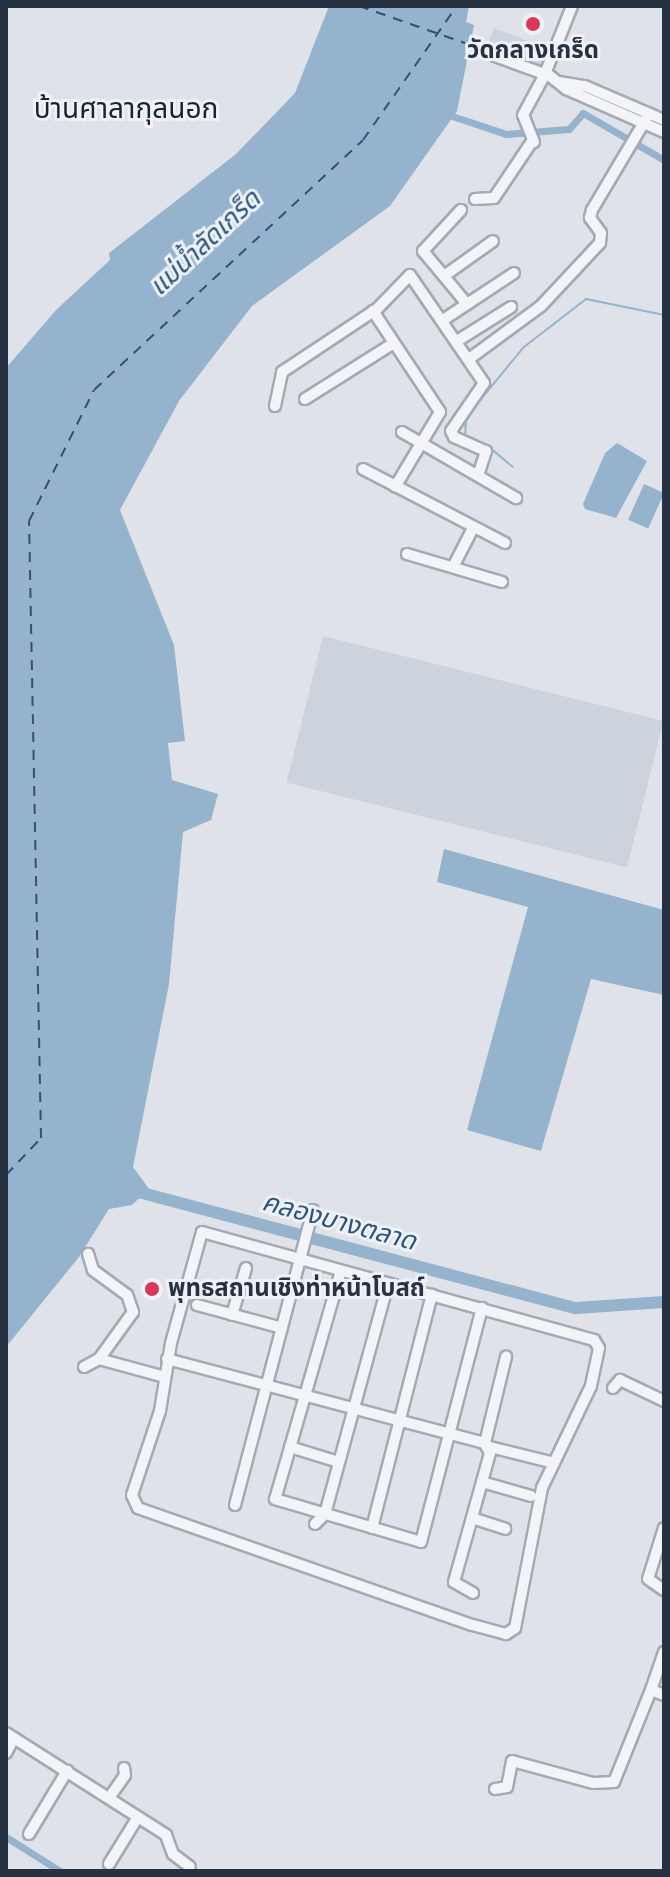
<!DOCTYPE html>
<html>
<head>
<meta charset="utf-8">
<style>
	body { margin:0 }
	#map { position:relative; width:670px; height:1877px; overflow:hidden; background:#dfe3e9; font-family:"Fira Sans Condensed","Noto Sans Thai",sans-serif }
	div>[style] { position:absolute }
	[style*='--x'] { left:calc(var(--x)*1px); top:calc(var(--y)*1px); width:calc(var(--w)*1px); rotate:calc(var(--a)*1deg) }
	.built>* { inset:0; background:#ccd3dc; transform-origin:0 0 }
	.water>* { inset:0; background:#96b3cd; transform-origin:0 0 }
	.stream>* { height:2px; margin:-1px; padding:0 1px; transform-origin:1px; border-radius:1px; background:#96b3cd }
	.canal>* { height:7px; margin:-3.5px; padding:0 3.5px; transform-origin:3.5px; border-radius:3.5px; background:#96b3cd }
	.river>* { height:12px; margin:-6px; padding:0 6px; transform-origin:6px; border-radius:6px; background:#96b3cd }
	.ferry>* { height:2px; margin-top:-1px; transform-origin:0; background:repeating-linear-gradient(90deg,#2c537a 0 10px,transparent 0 18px) }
	.roads { filter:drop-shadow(2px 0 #a4aab4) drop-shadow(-2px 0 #a4aab4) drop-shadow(0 2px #a4aab4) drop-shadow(0 -2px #a4aab4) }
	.minor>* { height:10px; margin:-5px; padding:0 5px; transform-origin:5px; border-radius:5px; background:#f2f4f7 }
	.dots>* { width:22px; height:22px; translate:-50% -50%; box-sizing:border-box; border:4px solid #eef2f7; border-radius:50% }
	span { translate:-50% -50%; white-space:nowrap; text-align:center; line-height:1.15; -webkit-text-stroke:6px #eef2f7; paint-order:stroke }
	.poi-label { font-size:24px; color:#263242; font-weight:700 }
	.left { translate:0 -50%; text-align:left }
	.water-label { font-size:26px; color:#2c537a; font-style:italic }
	.quarter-label { font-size:28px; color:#182333 }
	.frame { position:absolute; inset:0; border:8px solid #263242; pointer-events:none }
</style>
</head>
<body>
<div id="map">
	<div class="built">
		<div style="left:494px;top:28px;width:61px;height:32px;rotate:21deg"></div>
		<div style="left:323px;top:636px;width:351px;height:151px;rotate:14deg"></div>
	</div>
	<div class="water">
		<div style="clip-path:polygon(329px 6px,469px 6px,466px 22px,474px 25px,457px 111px,390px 206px,252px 306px,179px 401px,120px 510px,174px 645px,185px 741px,168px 743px,172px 780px,218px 794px,211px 820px,183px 832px,169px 984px,133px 1167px,149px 1189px,132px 1205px,109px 1209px,79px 1257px,6px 1347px,6px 368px,56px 310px,110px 260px,109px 253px,236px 154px,295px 93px)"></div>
		<div style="clip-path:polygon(617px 443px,647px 461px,616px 518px,585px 509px,583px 504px,605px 453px)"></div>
		<div style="left:644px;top:484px;width:22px;height:39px;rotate:24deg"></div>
		<div style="clip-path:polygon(444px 849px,664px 910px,664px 995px,591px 979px,541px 1151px,467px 1130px,528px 907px,437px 882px)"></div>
	</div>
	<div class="stream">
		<div style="--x:465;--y:437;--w:20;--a:-87"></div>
		<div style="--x:466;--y:417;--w:91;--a:-50.4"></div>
		<div style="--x:524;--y:347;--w:78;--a:-37.7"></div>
		<div style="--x:586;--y:299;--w:80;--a:11.6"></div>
		<div style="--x:489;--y:447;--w:31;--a:40"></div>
	</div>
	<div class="canal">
		<div style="--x:446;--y:114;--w:63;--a:18.4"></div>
		<div style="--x:506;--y:134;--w:63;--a:-4.5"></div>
		<div style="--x:569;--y:129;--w:21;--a:-49"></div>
		<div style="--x:583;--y:113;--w:94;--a:30.1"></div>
		<div style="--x:6;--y:1837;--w:64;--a:32.2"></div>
	</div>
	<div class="river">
		<div style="--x:131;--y:1190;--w:460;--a:14.9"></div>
		<div style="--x:576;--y:1308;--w:88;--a:-3.9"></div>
	</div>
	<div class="ferry">
		<div style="--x:359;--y:6;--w:124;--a:19.3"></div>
		<div style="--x:6;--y:1175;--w:51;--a:-46.6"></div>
		<div style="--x:41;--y:1138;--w:617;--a:-91.11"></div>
		<div style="--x:29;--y:521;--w:146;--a:-63.6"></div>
		<div style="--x:94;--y:390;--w:367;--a:-42.9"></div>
		<div style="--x:363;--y:140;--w:164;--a:-55"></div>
	</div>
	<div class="roads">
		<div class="minor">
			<div style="--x:495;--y:56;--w:59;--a:20"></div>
			<div style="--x:550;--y:76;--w:21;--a:39"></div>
			<div style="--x:566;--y:89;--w:107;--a:23.7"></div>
			<div style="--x:545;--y:74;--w:73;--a:-68.3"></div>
			<div style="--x:559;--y:82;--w:26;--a:9"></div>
			<div style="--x:585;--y:86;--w:86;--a:23.3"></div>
			<div style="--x:534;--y:142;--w:29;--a:-112"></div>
			<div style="--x:523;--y:115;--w:44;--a:-61.7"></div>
			<div style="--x:475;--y:199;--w:19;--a:-3"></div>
			<div style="--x:494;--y:198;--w:70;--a:-56.1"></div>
			<div style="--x:461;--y:210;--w:56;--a:132.8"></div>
			<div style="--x:423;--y:251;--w:69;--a:50.3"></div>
			<div style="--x:444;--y:276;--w:60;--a:-35.5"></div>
			<div style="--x:373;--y:311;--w:121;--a:56.4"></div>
			<div style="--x:440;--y:412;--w:87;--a:121"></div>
			<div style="--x:443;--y:320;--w:85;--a:-33.5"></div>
			<div style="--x:457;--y:341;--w:64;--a:-32.2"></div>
			<div style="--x:469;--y:359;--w:89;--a:-36.4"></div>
			<div style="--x:541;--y:306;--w:86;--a:-46.9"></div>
			<div style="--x:600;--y:243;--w:10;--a:-84"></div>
			<div style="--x:601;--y:233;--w:19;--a:-126"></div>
			<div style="--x:590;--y:218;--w:8;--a:-76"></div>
			<div style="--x:592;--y:210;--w:112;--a:-59.3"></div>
			<div style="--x:305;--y:399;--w:105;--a:-32.2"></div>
			<div style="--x:275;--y:406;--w:35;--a:-78"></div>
			<div style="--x:282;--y:372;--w:114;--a:-33.6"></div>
			<div style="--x:377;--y:309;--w:47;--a:-45.9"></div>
			<div style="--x:410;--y:275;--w:131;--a:55.6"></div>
			<div style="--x:484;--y:383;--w:58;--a:124.5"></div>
			<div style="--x:451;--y:431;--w:7;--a:63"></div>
			<div style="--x:454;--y:437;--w:35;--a:24"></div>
			<div style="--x:486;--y:451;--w:25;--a:108"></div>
			<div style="--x:402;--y:432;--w:132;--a:30.1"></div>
			<div style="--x:363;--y:469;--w:160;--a:27.5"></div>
			<div style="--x:407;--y:554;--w:99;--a:16.4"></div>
			<div style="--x:453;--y:567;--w:42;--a:-62.8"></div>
			<div style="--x:202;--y:1232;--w:407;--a:15.4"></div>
			<div style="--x:594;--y:1340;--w:9;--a:58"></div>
			<div style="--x:599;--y:1348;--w:39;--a:102"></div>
			<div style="--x:591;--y:1386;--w:113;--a:115.7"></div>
			<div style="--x:542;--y:1488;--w:143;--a:100.9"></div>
			<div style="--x:515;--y:1628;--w:11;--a:146"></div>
			<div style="--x:506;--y:1634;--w:35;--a:-165"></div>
			<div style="--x:472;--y:1625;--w:354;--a:-160.7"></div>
			<div style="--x:138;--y:1508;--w:14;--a:-115"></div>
			<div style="--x:132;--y:1495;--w:89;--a:-71.6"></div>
			<div style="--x:160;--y:1411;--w:69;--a:-80.8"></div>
			<div style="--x:171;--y:1343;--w:115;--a:-74.4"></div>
			<div style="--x:341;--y:1271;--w:237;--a:106.1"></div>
			<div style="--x:275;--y:1499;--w:152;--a:16.4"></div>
			<div style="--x:421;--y:1542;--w:242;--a:-75.4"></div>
			<div style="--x:197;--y:1305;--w:88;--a:15.1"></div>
			<div style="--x:232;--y:1315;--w:49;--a:-73.4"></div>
			<div style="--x:99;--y:1359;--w:68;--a:15.3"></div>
			<div style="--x:167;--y:1359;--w:329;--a:14.8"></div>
			<div style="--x:84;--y:1367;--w:17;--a:-28"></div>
			<div style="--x:99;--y:1359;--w:58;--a:-54.1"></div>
			<div style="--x:133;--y:1312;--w:18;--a:-109"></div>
			<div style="--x:127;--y:1295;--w:42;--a:-143.7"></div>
			<div style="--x:93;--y:1270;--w:17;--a:-107"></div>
			<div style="--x:613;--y:1388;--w:11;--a:-49"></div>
			<div style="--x:620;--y:1380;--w:49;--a:25.5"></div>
			<div style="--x:486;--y:1446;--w:70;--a:14"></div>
			<div style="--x:290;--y:1447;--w:51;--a:17"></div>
			<div style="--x:482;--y:1482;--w:51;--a:15.9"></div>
			<div style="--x:235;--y:1505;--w:305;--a:-75.2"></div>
			<div style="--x:472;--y:1518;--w:35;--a:18"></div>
			<div style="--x:315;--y:1524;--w:14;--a:-45"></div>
			<div style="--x:325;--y:1514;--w:239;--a:-74.7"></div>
			<div style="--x:372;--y:1528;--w:241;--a:-75.6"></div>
			<div style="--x:664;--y:1528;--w:53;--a:107.4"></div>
			<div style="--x:648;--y:1579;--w:19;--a:35"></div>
			<div style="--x:473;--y:1593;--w:22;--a:-150"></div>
			<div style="--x:454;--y:1582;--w:134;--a:-74.4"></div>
			<div style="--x:490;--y:1453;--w:11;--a:-117"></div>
			<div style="--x:485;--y:1443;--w:89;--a:-76.3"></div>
			<div style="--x:664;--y:1652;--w:40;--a:108.9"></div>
			<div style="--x:651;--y:1690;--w:14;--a:21"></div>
			<div style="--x:6;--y:1733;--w:190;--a:32.5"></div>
			<div style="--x:166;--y:1835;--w:20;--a:70"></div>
			<div style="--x:173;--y:1854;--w:21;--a:37"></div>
			<div style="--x:6;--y:1753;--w:17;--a:-62"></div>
			<div style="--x:495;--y:1789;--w:12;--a:-9"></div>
			<div style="--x:507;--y:1787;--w:26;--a:-79"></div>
			<div style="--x:512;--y:1761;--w:84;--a:15.2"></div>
			<div style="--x:593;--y:1783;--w:21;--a:-3"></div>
			<div style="--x:614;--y:1782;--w:99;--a:-68.1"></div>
			<div style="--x:109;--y:1798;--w:28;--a:-55"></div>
			<div style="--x:125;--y:1775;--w:7;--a:-98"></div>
			<div style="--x:29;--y:1834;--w:74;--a:-58.9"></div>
			<div style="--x:109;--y:1864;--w:55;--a:-58.3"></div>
		</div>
	</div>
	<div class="dots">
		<div style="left:533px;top:24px;background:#da3858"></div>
		<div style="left:152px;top:1289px;background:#da3858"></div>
	</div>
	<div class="poi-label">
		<span style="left:533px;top:51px">วัดกลางเกร็ด</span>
		<span class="left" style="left:168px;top:1289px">พุทธสถานเชิงท่าหน้าโบสถ์</span>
	</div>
	<div class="water-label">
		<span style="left:205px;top:243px;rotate:-43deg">แม่น้ำลัดเกร็ด</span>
		<span style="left:339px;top:1222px;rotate:15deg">คลองบางตลาด</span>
	</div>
	<div class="quarter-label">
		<span style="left:126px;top:109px">บ้านศาลากุลนอก</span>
	</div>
	<div class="frame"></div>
</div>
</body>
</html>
